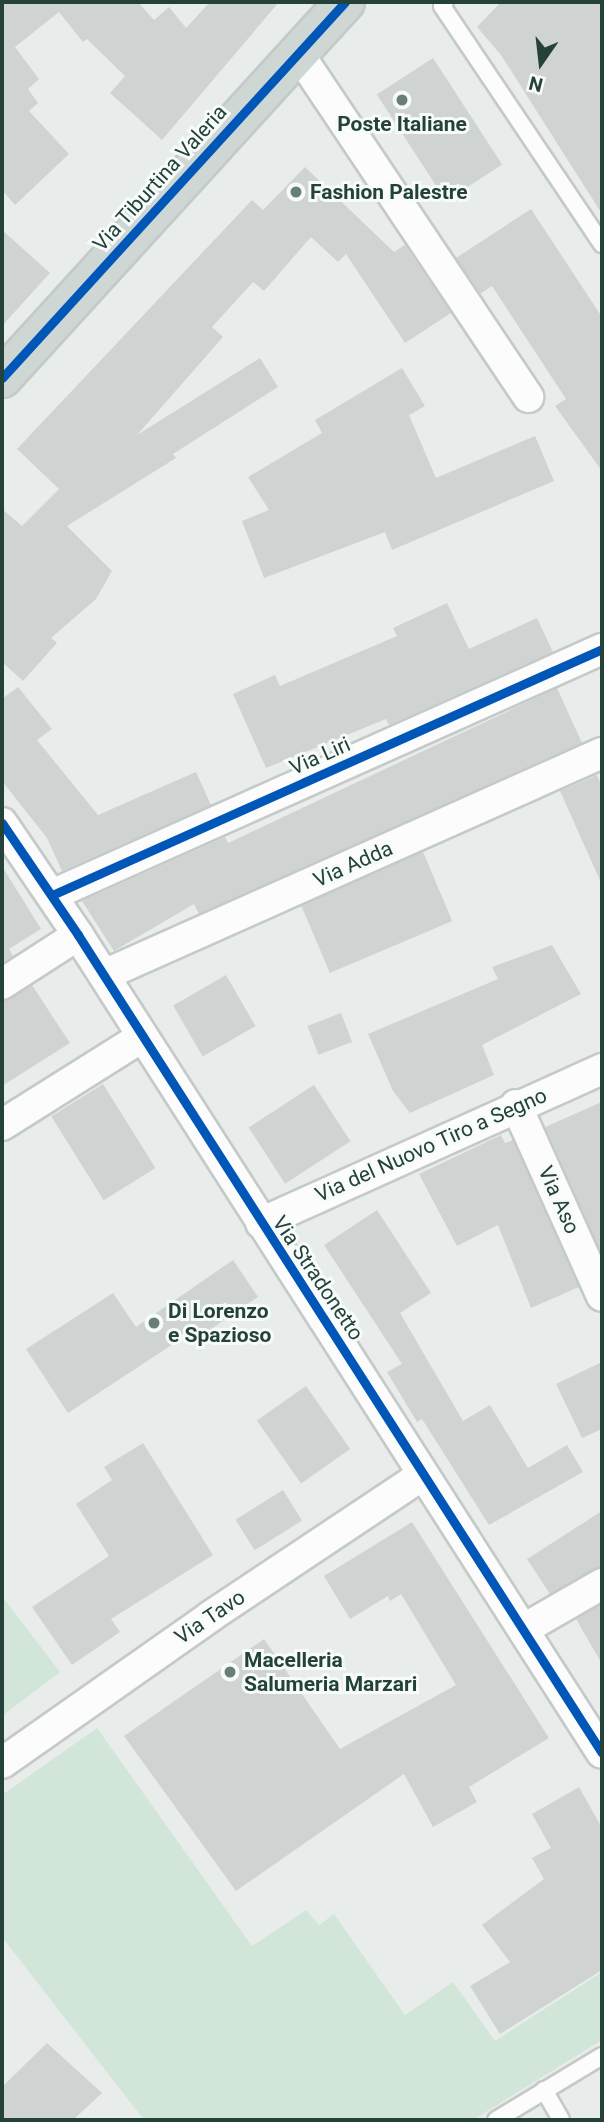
<!DOCTYPE html>
<html>
<head>
<meta charset="utf-8">
<style>
	body { margin:0 }
	#map { position:relative; width:604px; height:2122px; overflow:hidden; background:#e8edeb; font-family:Roboto,sans-serif }
	div>[style] { position:absolute }
	[style*='--x'] { left:calc(var(--x)*1px); top:calc(var(--y)*1px); width:calc(var(--w)*1px); rotate:calc(var(--a)*1deg) }
	.green>* { inset:0; background:#d1e6d8 }
	.building>* { inset:0; background:#cfd4d2; transform-origin:0 0 }
	.roads { filter:drop-shadow(2px 0 #c5cac8) drop-shadow(-2px 0 #c5cac8) drop-shadow(0 2px #c5cac8) drop-shadow(0 -2px #c5cac8) }
	.lane>* { height:16px; margin:-8px; padding:0 8px; transform-origin:8px; border-radius:8px; background:#fcfcfc }
	.street>* { height:30px; margin:-15px; padding:0 15px; transform-origin:15px; border-radius:15px; background:#fcfcfc }
	.primary>* { height:38px; margin:-19px; padding:0 19px; transform-origin:19px; border-radius:19px; background:#cfd7d5 }
	.cycleway>* { height:9px; margin:-4.5px; padding:0 4.5px; transform-origin:4.5px; border-radius:4.5px; background:#0057b8 }
	.dots>* { width:19px; height:19px; translate:-50% -50%; box-sizing:border-box; border:4px solid #f7fbf9; border-radius:50% }
	span { translate:-50% -50%; white-space:nowrap; text-align:center; line-height:1.15; -webkit-text-stroke:6px #f7fbf9; paint-order:stroke }
	.poi-label { font-size:21px; color:#24423a; font-weight:700 }
	.left { translate:0 -50%; text-align:left }
	.street-label { font-size:21px; color:#24423a }
	.frame { position:absolute; inset:0; border:4px solid #24423a; pointer-events:none }
	.north { position:absolute; left:506px; top:28px; width:70px; height:70px; -webkit-text-stroke:5px #f7fbf9; paint-order:stroke; rotate:194deg; font-size:19px; font-weight:700; line-height:28px; text-align:center; color:#24423a }
	.north::after { content:''; display:block; margin:auto; width:24px; height:32px; background:#24423a; clip-path:polygon(50% 0,100% 100%,50% 72%,0 100%) }
</style>
</head>
<body>
<div id="map">
	<div class="green">
		<div style="clip-path:polygon(2px 1596px,60px 1672px,2px 1716px)"></div>
		<div style="clip-path:polygon(97px 1728px,252px 1946px,306px 1910px,319px 1925px,334px 1914px,405px 2015px,453px 1982px,495px 2041px,602px 1972px,602px 2040px,473px 2120px,144px 2120px,2px 1937px,2px 1795px)"></div>
	</div>
	<div class="building">
		<div style="clip-path:polygon(2px 2px,138px 2px,154px 20px,169px 7px,186px 28px,210px 2px,279px 2px,162px 140px,110px 93px,125px 76px,87px 39px,83px 42px,59px 12px,15px 47px,39px 79px,28px 89px,38px 103px,29px 111px,69px 154px,15px 205px,2px 190px)"></div>
		<div style="clip-path:polygon(501px 2px,602px 2px,602px 214px,501px 55px,477px 27px)"></div>
		<div style="left:433px;top:58px;width:127px;height:67px;rotate:57deg"></div>
		<div style="clip-path:polygon(305px 167px,394px 252px,405px 245px,451px 313px,405px 343px,346px 254px,338px 262px,311px 237px,264px 291px,253px 282px,212px 327px,223px 337px,137px 435px,260px 358px,278px 387px,173px 454px,176px 458px,67px 526px,112px 571px,96px 599px,51px 638px,57px 643px,23px 681px,2px 662px,2px 509px,22px 526px,59px 489px,17px 449px,252px 200px,263px 210px)"></div>
		<div style="clip-path:polygon(531px 209px,602px 317px,602px 471px,555px 406px,566px 399px,492px 286px,480px 294px,456px 258px)"></div>
		<div style="clip-path:polygon(2px 230px,50px 273px,2px 326px)"></div>
		<div style="clip-path:polygon(402px 368px,425px 406px,409px 415px,436px 478px,535px 436px,554px 481px,392px 550px,385px 532px,264px 578px,242px 521px,269px 510px,248px 477px,322px 433px,315px 420px)"></div>
		<div style="clip-path:polygon(447px 603px,469px 649px,537px 618px,553px 652px,389px 725px,386px 719px,266px 768px,233px 694px,275px 675px,280px 686px,397px 636px,393px 628px)"></div>
		<div style="clip-path:polygon(18px 687px,52px 729px,37px 740px,98px 815px,196px 772px,211px 805px,62px 871px,47px 838px,2px 781px,2px 699px)"></div>
		<div style="clip-path:polygon(557px 688px,582px 743px,199px 914px,194px 904px,114px 951px,82px 901px,225px 837px,228px 843px)"></div>
		<div style="clip-path:polygon(597px 775px,602px 787px,602px 885px,560px 791px)"></div>
		<div style="left:423px;top:852px;width:75px;height:133px;rotate:67deg"></div>
		<div style="clip-path:polygon(2px 866px,41px 929px,9px 949px,13px 956px,2px 963px)"></div>
		<div style="clip-path:polygon(552px 945px,581px 994px,482px 1045px,494px 1075px,410px 1113px,393px 1091px,368px 1034px,498px 979px,492px 967px)"></div>
		<div style="left:226px;top:975px;width:59px;height:61px;rotate:60deg"></div>
		<div style="clip-path:polygon(32px 985px,70px 1043px,2px 1086px,2px 1001px)"></div>
		<div style="left:341px;top:1013px;width:31px;height:36px;rotate:69deg"></div>
		<div style="left:103px;top:1084px;width:99px;height:61px;rotate:58deg"></div>
		<div style="left:314px;top:1085px;width:67px;height:78px;rotate:57deg"></div>
		<div style="clip-path:polygon(602px 1102px,602px 1254px,545px 1127px)"></div>
		<div style="clip-path:polygon(501px 1135px,505px 1143px,513px 1140px,579px 1287px,531px 1308px,498px 1225px,457px 1246px,419px 1174px)"></div>
		<div style="clip-path:polygon(377px 1210px,431px 1293px,400px 1313px,463px 1421px,490px 1405px,528px 1468px,567px 1445px,583px 1472px,489px 1525px,422px 1419px,417px 1422px,387px 1372px,402px 1364px,324px 1245px)"></div>
		<div style="clip-path:polygon(233px 1260px,258px 1297px,198px 1338px,193px 1331px,68px 1413px,26px 1349px,113px 1293px,136px 1327px)"></div>
		<div style="clip-path:polygon(602px 1362px,602px 1429px,582px 1438px,556px 1384px)"></div>
		<div style="left:306px;top:1386px;width:77px;height:60px;rotate:55deg"></div>
		<div style="clip-path:polygon(143px 1443px,213px 1555px,111px 1619px,120px 1632px,72px 1665px,32px 1607px,109px 1556px,76px 1504px,112px 1480px,104px 1467px)"></div>
		<div style="left:283px;top:1490px;width:36px;height:56px;rotate:58deg"></div>
		<div style="clip-path:polygon(602px 1511px,602px 1567px,550px 1594px,527px 1559px)"></div>
		<div style="clip-path:polygon(412px 1522px,549px 1738px,469px 1787px,477px 1802px,433px 1827px,404px 1774px,236px 1891px,124px 1736px,264px 1639px,340px 1749px,456px 1685px,401px 1594px,390px 1601px,388px 1596px,350px 1619px,324px 1576px)"></div>
		<div style="clip-path:polygon(602px 1604px,602px 1664px,576px 1619px)"></div>
		<div style="clip-path:polygon(579px 1787px,602px 1828px,602px 1970px,500px 2034px,470px 1986px,510px 1962px,482px 1925px,544px 1879px,532px 1858px,551px 1848px,532px 1814px)"></div>
		<div style="clip-path:polygon(47px 2043px,102px 2093px,73px 2120px,2px 2120px,2px 2087px)"></div>
	</div>
	<div class="roads">
		<div class="lane">
			<div style="--x:445;--y:2;--w:5;--a:127"></div>
			<div style="--x:442;--y:6;--w:287;--a:56.1"></div>
			<div style="--x:544;--y:2090;--w:34;--a:60"></div>
			<div style="--x:496;--y:2120;--w:124;--a:-31.1"></div>
		</div>
		<div class="street">
			<div style="--x:298;--y:53;--w:414;--a:56.2"></div>
			<div style="--x:2;--y:823;--w:135;--a:55.8"></div>
			<div style="--x:78;--y:935;--w:971;--a:57.36"></div>
			<div style="--x:52;--y:895;--w:603;--a:-24.1"></div>
			<div style="--x:104;--y:975;--w:545;--a:-24.03"></div>
			<div style="--x:2;--y:984;--w:90;--a:-32.8"></div>
			<div style="--x:516;--y:1105;--w:209;--a:65.8"></div>
			<div style="--x:2;--y:1125;--w:165;--a:-32.2"></div>
			<div style="--x:261;--y:1223;--w:374;--a:-24.3"></div>
			<div style="--x:524;--y:1629;--w:90;--a:-30"></div>
			<div style="--x:2;--y:1763;--w:256;--a:-35.1"></div>
			<div style="--x:211;--y:1616;--w:252;--a:-33.7"></div>
		</div>
		<div class="primary">
			<div style="--x:2;--y:378;--w:509;--a:-47.63"></div>
		</div>
	</div>
	<div class="cycleway">
		<div style="--x:2;--y:378;--w:509;--a:-47.63"></div>
		<div style="--x:2;--y:823;--w:135;--a:55.8"></div>
		<div style="--x:78;--y:935;--w:971;--a:57.36"></div>
		<div style="--x:52;--y:895;--w:603;--a:-24.1"></div>
	</div>
	<div class="dots">
		<div style="left:402px;top:100px;background:#697e78"></div>
		<div style="left:296px;top:192px;background:#697e78"></div>
		<div style="left:154px;top:1323px;background:#697e78"></div>
		<div style="left:230px;top:1672px;background:#697e78"></div>
	</div>
	<div class="poi-label">
		<span style="left:402px;top:124px">Poste Italiane</span>
		<span class="left" style="left:310px;top:192px">Fashion Palestre</span>
		<span class="left" style="left:168px;top:1323px">Di Lorenzo<br>e Spazioso</span>
		<span class="left" style="left:244px;top:1672px">Macelleria<br>Salumeria Marzari</span>
	</div>
	<div class="street-label">
		<span style="left:160px;top:178px;rotate:-48deg">Via Tiburtina Valeria</span>
		<span style="left:320px;top:756px;rotate:-24deg">Via Liri</span>
		<span style="left:353px;top:864px;rotate:-24deg">Via Adda</span>
		<span style="left:431px;top:1145px;rotate:-24deg">Via del Nuovo Tiro a Segno</span>
		<span style="left:559px;top:1200px;rotate:66deg">Via Aso</span>
		<span style="left:318px;top:1278px;rotate:56deg">Via Stradonetto</span>
		<span style="left:210px;top:1617px;rotate:-34deg">Via Tavo</span>
	</div>
	<div class="frame"></div>
	<div class="north">N</div>
</div>
</body>
</html>
